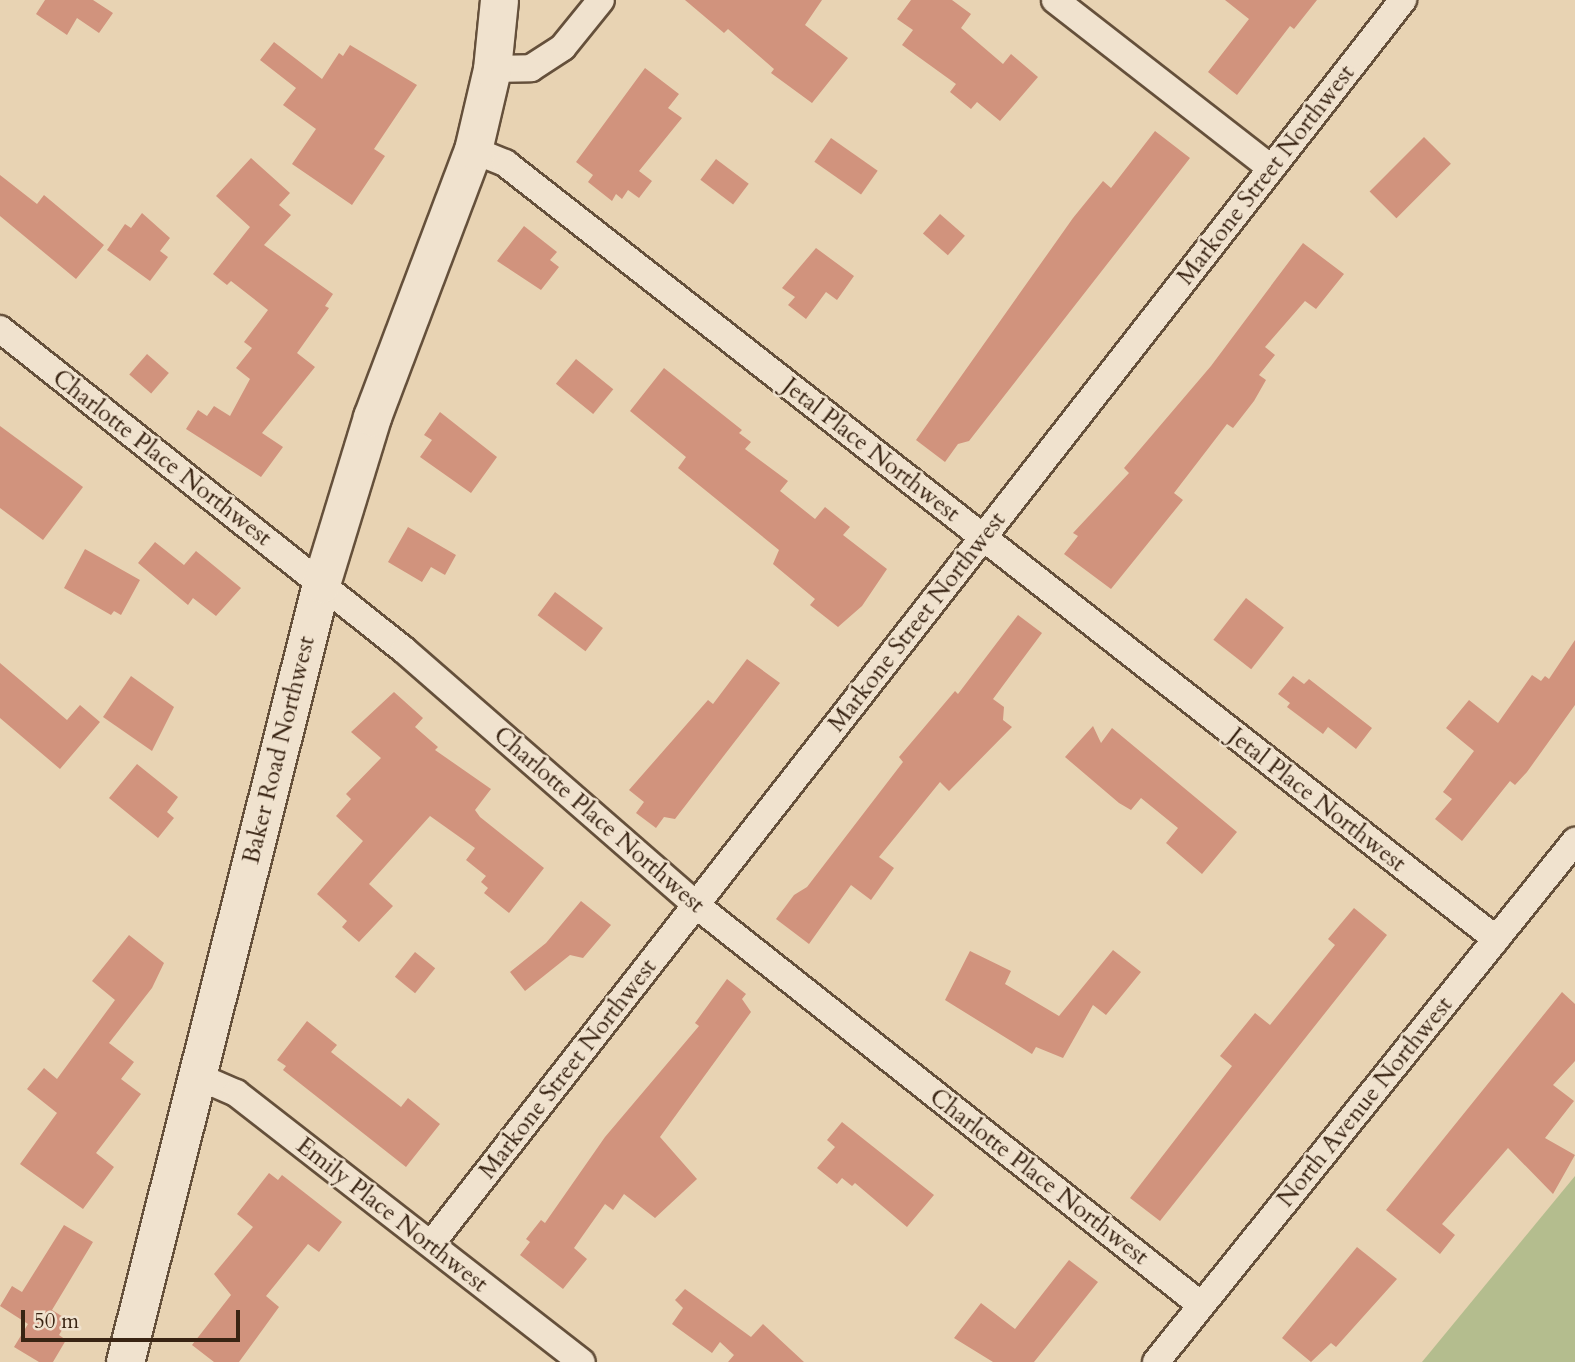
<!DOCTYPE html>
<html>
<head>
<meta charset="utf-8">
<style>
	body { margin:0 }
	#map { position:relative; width:1575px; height:1362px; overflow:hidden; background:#e8d3b3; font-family:Cardo,serif }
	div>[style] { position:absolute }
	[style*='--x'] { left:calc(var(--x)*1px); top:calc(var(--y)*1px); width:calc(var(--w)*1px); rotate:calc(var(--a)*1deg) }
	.green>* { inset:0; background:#b4bd8e }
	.building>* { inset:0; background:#d1937d; transform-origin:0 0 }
	.roads { filter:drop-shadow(2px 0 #65503b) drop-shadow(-2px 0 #65503b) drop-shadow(0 2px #65503b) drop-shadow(0 -2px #65503b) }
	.street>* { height:26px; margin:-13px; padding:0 13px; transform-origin:13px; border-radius:13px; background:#f0e2ce }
	.secondary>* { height:37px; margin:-18.5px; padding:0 18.5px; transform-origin:18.5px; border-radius:18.5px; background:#f0e2ce }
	span { translate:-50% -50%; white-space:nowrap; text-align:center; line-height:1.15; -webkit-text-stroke:5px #f0e2ce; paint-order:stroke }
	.street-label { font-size:24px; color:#392413 }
	.scale { position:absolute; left:21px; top:1310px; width:219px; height:32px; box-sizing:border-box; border:4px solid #392413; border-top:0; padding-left:9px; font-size:21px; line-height:24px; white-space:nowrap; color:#392413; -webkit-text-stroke:5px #f0e2ce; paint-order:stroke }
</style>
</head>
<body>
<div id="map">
	<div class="green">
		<div style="clip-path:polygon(1575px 1176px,1575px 1362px,1422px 1362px)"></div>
	</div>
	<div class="building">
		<div style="clip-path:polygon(45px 0,93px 0,113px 13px,99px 33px,77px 18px,67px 35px,36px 14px)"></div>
		<div style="clip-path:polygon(685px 0,822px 0,805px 25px,848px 58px,812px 103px,771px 73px,774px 69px,728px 29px,724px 33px)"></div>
		<div style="clip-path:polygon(911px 0,952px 0,971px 14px,961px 28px,1003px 64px,1011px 54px,1038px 77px,1000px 121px,977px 102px,971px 109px,950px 92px,956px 84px,902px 45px,913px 30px,897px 19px)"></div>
		<div style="clip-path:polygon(1225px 0,1317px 0,1294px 29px,1290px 26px,1237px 95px,1208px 72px,1249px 19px)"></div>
		<div style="clip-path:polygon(274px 42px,322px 79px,339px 53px,343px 56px,350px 45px,417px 85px,374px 149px,385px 156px,352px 205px,292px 164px,316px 129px,283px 105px,296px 88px,260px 60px)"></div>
		<div style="clip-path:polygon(645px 68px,679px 94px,668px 108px,682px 118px,639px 171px,652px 181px,639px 198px,628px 190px,622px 199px,616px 194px,612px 201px,588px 182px,593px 175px,576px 162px)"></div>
		<div style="clip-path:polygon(1155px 131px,1190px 158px,969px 441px,958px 444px,945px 462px,916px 440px,1073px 218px,1103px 181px,1111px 188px)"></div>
		<div style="left:1424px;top:137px;width:38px;height:77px;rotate:45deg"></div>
		<div style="left:831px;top:138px;width:57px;height:29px;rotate:35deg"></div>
		<div style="clip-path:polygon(251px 158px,290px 193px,279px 205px,291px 215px,264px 245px,333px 294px,325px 306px,329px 308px,297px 353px,315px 367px,262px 433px,283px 447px,261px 477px,186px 429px,198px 410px,207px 416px,214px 406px,230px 416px,250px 379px,236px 368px,252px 348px,244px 342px,268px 310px,231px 281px,227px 285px,213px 274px,250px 227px,216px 196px)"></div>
		<div style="left:716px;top:159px;width:41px;height:26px;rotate:37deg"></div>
		<div style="clip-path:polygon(0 175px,37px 204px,44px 195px,104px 245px,76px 279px,0 216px)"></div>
		<div style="clip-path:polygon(142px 213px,170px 238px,160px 251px,168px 257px,150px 281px,107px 250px,125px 224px,131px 228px)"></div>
		<div style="left:940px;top:214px;width:33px;height:26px;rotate:41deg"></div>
		<div style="clip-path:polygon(524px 226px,557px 252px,550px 260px,559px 267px,541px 290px,497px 261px)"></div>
		<div style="clip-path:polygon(1303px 243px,1344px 274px,1316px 309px,1305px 301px,1265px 347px,1275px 355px,1259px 375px,1266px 380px,1254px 401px,1233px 428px,1227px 424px,1174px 493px,1183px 500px,1111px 589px,1064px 554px,1078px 536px,1073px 533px,1129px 473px,1124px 468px,1211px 366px)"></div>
		<div style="clip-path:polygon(816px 248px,854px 276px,837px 300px,826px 292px,806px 319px,788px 305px,795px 297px,782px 288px)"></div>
		<div style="left:147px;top:354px;width:29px;height:27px;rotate:41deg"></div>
		<div style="left:576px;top:359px;width:48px;height:32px;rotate:39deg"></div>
		<div style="clip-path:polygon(664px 368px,742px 430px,739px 433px,751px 442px,745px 449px,788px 481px,780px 491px,815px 519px,825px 507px,850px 527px,843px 535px,887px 569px,862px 606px,838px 627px,810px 605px,815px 599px,773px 564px,779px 550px,678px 468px,686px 457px,630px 411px)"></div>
		<div style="clip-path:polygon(440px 412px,497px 457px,471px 493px,420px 457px,432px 440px,424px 435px)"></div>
		<div style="clip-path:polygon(0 426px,83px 487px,43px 540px,0 508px)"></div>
		<div style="clip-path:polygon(408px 527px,456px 555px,445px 575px,431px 567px,422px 582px,388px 562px)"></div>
		<div style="clip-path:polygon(155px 542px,184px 565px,196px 551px,241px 588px,216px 616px,193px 598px,188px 605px,138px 563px)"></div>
		<div style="clip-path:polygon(85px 549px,140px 580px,121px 615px,114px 611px,111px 615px,64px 588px)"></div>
		<div style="left:555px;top:592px;width:60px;height:29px;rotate:37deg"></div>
		<div style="left:1246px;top:598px;width:48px;height:53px;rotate:38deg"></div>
		<div style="clip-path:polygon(1018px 615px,1042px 633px,993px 699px,1004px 707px,1003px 720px,1012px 727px,949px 791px,940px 782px,879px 857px,894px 868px,871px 900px,851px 885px,809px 944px,776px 919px,794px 895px,807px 887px,903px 762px,899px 757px,955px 691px,958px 694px)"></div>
		<div style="clip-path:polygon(1575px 640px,1575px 705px,1527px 772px,1515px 785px,1510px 781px,1462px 841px,1435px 819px,1452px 799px,1443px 792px,1474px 751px,1446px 728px,1469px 700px,1498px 723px,1532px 675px,1541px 681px,1545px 676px,1549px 679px)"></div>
		<div style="clip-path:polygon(747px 659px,780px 683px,675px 819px,664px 817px,656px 828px,636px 813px,644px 802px,629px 790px,708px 700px,713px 704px)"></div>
		<div style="clip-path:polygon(0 663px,67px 720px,80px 705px,100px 722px,60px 769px,0 718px)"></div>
		<div style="clip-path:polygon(131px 676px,174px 707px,152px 751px,103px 717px)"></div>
		<div style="clip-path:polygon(1293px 676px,1304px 684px,1309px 679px,1372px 728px,1356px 749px,1328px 727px,1323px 734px,1287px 707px,1290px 703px,1278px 694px)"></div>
		<div style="clip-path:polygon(394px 692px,423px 718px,415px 727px,438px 747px,435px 750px,491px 789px,475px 810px,480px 817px,544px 868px,509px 913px,484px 893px,488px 888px,481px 882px,486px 876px,466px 860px,475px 848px,430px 816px,369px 884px,393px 906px,359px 942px,342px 927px,347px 921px,317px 894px,363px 841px,336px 816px,351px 799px,346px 794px,381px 758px,351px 732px)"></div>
		<div style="clip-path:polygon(1093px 726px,1101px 743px,1112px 728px,1237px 832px,1202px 874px,1166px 843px,1178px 828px,1141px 798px,1131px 810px,1119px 803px,1065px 757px)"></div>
		<div style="clip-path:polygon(137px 764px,178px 797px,167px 812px,174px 818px,158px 838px,109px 798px)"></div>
		<div style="clip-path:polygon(581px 901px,611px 925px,583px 958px,570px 955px,525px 991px,510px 972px,546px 943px)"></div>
		<div style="clip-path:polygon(1354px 908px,1387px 935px,1160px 1221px,1130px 1198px,1232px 1066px,1220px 1056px,1255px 1013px,1270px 1025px,1335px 945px,1328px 939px)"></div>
		<div style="clip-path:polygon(129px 935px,164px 963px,152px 988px,109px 1043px,134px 1062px,121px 1079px,141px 1094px,96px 1153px,114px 1167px,83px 1209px,20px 1164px,57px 1113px,27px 1089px,44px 1068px,57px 1079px,115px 1000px,92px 981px)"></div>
		<div style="clip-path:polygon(1113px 950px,1141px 972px,1106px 1015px,1093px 1005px,1063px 1058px,1036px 1047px,1032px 1054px,945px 1000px,970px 951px,1011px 971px,1005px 984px,1059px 1016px)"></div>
		<div style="left:415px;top:952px;width:26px;height:32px;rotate:39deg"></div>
		<div style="clip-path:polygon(727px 979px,746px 994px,742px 999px,751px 1012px,660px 1137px,697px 1179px,655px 1218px,624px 1194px,613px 1210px,605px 1204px,574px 1248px,587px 1259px,563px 1289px,520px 1255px,530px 1242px,526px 1239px,541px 1220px,545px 1223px,605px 1137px,699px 1026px,695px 1023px)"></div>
		<div style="clip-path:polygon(1562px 992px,1575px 1004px,1575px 1061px,1553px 1085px,1574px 1101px,1545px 1138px,1575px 1155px,1553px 1194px,1508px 1148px,1442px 1224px,1455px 1235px,1440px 1254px,1386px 1210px)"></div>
		<div style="clip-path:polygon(307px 1021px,337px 1045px,331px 1052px,401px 1107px,408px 1098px,440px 1124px,406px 1167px,283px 1070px,286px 1066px,277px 1060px)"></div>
		<div style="clip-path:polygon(842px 1122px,934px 1195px,907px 1227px,855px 1183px,852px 1186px,842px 1178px,837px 1184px,817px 1168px,835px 1147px,827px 1140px)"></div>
		<div style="clip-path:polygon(269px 1173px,278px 1180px,282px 1175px,342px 1222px,319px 1252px,308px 1244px,266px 1296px,279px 1307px,239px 1362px,214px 1362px,192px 1345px,231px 1295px,214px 1274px,253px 1227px,237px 1214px)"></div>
		<div style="clip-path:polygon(64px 1225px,93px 1242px,52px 1310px,68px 1320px,59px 1335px,66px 1340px,53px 1362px,39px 1362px,14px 1347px,28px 1324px,0 1306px,12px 1286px,22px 1292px)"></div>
		<div style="clip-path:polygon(1357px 1247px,1397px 1279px,1336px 1347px,1331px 1343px,1311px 1362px,1282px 1338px)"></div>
		<div style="clip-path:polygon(1069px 1260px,1098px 1282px,1034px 1362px,993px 1362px,954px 1338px,981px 1303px,1015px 1329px)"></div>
		<div style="clip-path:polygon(685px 1289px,751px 1337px,763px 1324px,804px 1362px,728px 1362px,734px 1355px,720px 1342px,712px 1353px,672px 1324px,683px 1308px,675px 1300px)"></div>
	</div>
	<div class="roads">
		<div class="street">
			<div style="--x:1055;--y:0;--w:274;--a:37.9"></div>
			<div style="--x:492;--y:69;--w:39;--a:-1"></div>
			<div style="--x:531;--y:68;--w:38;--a:-33"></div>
			<div style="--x:563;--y:47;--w:60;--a:-51"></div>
			<div style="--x:473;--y:150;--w:35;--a:22"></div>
			<div style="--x:505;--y:163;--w:1259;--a:38.06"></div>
			<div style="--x:0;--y:329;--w:516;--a:38.47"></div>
			<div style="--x:404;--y:650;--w:388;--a:41.1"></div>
			<div style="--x:696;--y:905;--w:644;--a:38.38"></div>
			<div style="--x:197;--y:1076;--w:43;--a:23.6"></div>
			<div style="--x:236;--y:1093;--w:438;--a:37.9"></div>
			<div style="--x:431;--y:1244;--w:1579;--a:-52"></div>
			<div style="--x:1156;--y:1362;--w:669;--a:-51.19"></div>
		</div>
		<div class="secondary">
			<div style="--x:125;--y:1362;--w:802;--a:-75.86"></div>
			<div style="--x:321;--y:584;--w:175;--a:-73"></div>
			<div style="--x:372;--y:417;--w:285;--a:-69.3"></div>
			<div style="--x:473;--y:150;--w:83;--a:-76.8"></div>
			<div style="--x:492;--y:69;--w:69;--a:-84.2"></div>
		</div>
	</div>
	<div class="street-label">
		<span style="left:1266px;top:175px;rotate:-52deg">Markone Street Northwest</span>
		<span style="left:871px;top:450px;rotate:38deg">Jetal Place Northwest</span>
		<span style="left:162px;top:458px;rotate:38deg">Charlotte Place Northwest</span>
		<span style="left:917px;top:622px;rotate:-52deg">Markone Street Northwest</span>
		<span style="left:279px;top:750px;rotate:-76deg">Baker Road Northwest</span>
		<span style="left:1317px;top:800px;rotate:38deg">Jetal Place Northwest</span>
		<span style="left:599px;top:820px;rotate:41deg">Charlotte Place Northwest</span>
		<span style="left:568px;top:1069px;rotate:-52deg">Markone Street Northwest</span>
		<span style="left:1365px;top:1102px;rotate:-51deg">North Avenue Northwest</span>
		<span style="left:1039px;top:1177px;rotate:38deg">Charlotte Place Northwest</span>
		<span style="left:392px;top:1215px;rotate:38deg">Emily Place Northwest</span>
	</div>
	<div class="scale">50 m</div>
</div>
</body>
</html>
